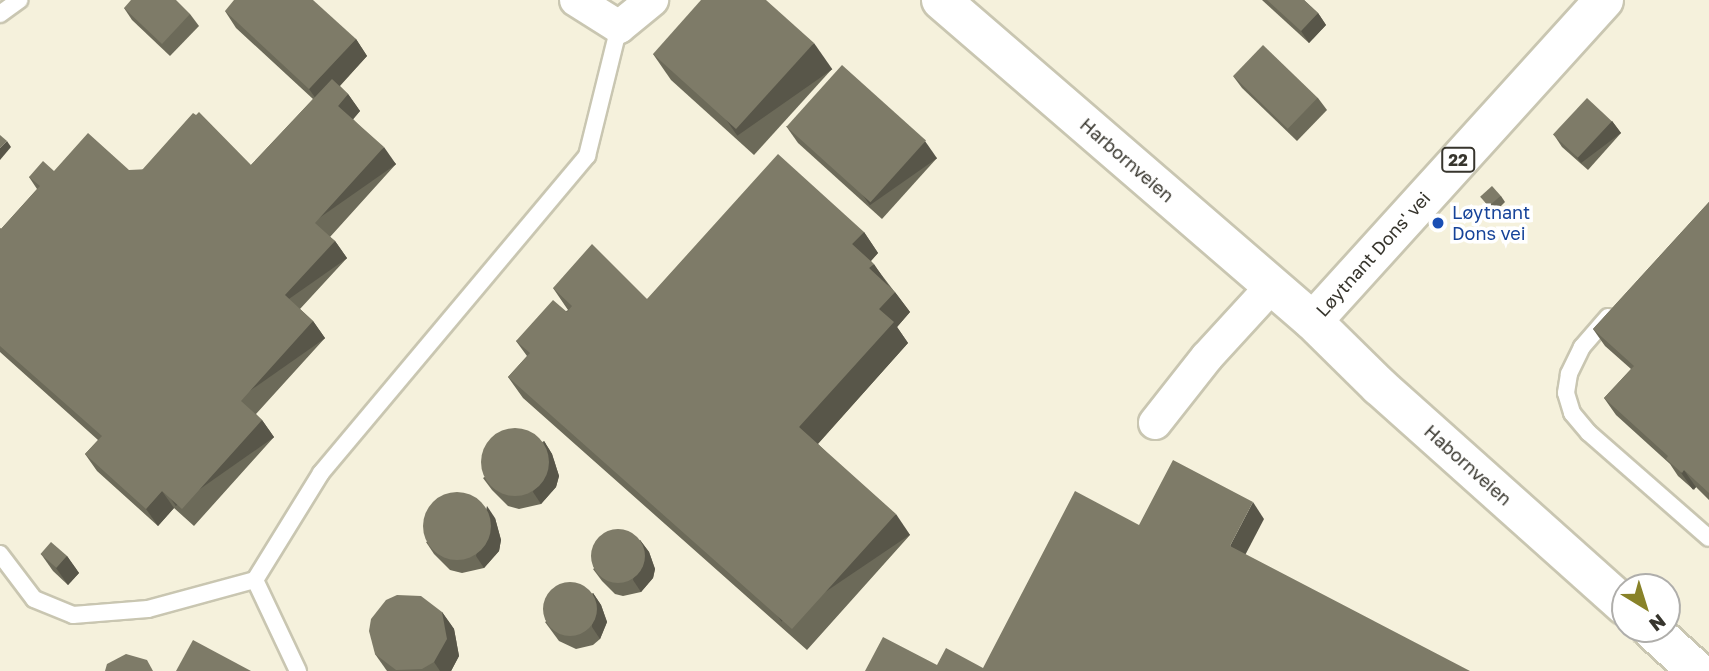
<!DOCTYPE html>
<html>
<head>
<meta charset="utf-8">
<style>
	body { margin:0 }
	#map { position:relative; width:1709px; height:671px; overflow:hidden; background:#f5f1dc; font-family:"Golos Text",sans-serif }
	div>[style] { position:absolute }
	[style*='--x'] { left:calc(var(--x)*1px); top:calc(var(--y)*1px); width:calc(var(--w)*1px); rotate:calc(var(--a)*1deg) }
	.roads { filter:drop-shadow(2px 0 #c9c6b1) drop-shadow(-2px 0 #c9c6b1) drop-shadow(0 2px #c9c6b1) drop-shadow(0 -2px #c9c6b1) }
	.lane>* { height:16px; margin:-8px; padding:0 8px; transform-origin:8px; border-radius:8px; background:#fff }
	.street>* { height:32px; margin:-16px; padding:0 16px; transform-origin:16px; border-radius:16px; background:#fff }
	.secondary>* { height:38px; margin:-19px; padding:0 19px; transform-origin:19px; border-radius:19px; background:#fff }
	.highway>* { height:38px; margin:-19px; padding:0 19px; transform-origin:19px; border-radius:19px; background:#fff }
	.wall>* { inset:0; background:#6c6a59 }
	.shaded-wall>* { inset:0; background:#585649; transform-origin:0 0 }
	.building>* { inset:0; background:#7e7b68; transform-origin:0 0 }
	.round { border-radius:50% }
	.dots>* { width:19px; height:19px; translate:-50% -50%; box-sizing:border-box; border:4px solid #fff; border-radius:50% }
	span { translate:-50% -50%; white-space:nowrap; text-align:center; line-height:1.15; -webkit-text-stroke:7px #fff; paint-order:stroke }
	.shield-label span { padding:2px 5px; background:#fff; border:2px solid; border-radius:5px; -webkit-text-stroke-width:0 }
	.shield-label { font-size:16px; color:#37352d; font-weight:700 }
	.street-label { font-size:18px; color:#37352d }
	.transit-label { font-size:18px; color:#164399 }
	.left { translate:0 -50%; text-align:left }
	.north { position:absolute; left:1611px; top:573px; width:70px; height:70px; box-sizing:border-box; background:#fff; border:2px solid #afaeab; border-radius:50%; rotate:142deg; font-size:19px; font-weight:700; line-height:28px; text-align:center; color:#37352d }
	.north::after { content:''; display:block; margin:auto; width:24px; height:32px; background:#888229; clip-path:polygon(50% 0,100% 100%,50% 72%,0 100%) }
</style>
</head>
<body>
<div id="map">
	<div class="roads">
		<div class="lane">
			<div style="--x:0;--y:14;--w:24;--a:-36"></div>
			<div style="--x:1608;--y:317;--w:40;--a:131"></div>
			<div style="--x:1582;--y:347;--w:30;--a:116"></div>
			<div style="--x:1569;--y:374;--w:19;--a:99"></div>
			<div style="--x:1566;--y:393;--w:21;--a:73"></div>
			<div style="--x:1572;--y:413;--w:26;--a:50"></div>
			<div style="--x:1589;--y:433;--w:159;--a:41.2"></div>
			<div style="--x:0;--y:554;--w:56;--a:52.9"></div>
			<div style="--x:34;--y:599;--w:42;--a:22.3"></div>
			<div style="--x:73;--y:615;--w:75;--a:-4.6"></div>
			<div style="--x:148;--y:609;--w:111;--a:-15.2"></div>
			<div style="--x:298;--y:671;--w:101;--a:-115.3"></div>
			<div style="--x:255;--y:580;--w:126;--a:-58.3"></div>
			<div style="--x:321;--y:473;--w:414;--a:-50"></div>
			<div style="--x:587;--y:156;--w:133;--a:-76.1"></div>
		</div>
		<div class="street">
			<div style="--x:576;--y:0;--w:51;--a:32.1"></div>
			<div style="--x:619;--y:27;--w:43;--a:-39.3"></div>
			<div style="--x:1155;--y:423;--w:84;--a:-51.8"></div>
			<div style="--x:1207;--y:357;--w:96;--a:-47.5"></div>
		</div>
		<div class="secondary">
			<div style="--x:941;--y:0;--w:491;--a:40.8"></div>
		</div>
		<div class="highway">
			<div style="--x:1604;--y:0;--w:433;--a:132.2"></div>
			<div style="--x:1313;--y:321;--w:93;--a:44.6"></div>
			<div style="--x:1379;--y:386;--w:330;--a:41.8"></div>
			<div style="--x:1651;--y:629;--w:62;--a:42.4"></div>
		</div>
	</div>
	<div class="wall">
		<div style="clip-path:polygon(1262px 0,1304px 0,1318px 13px,1326px 25px,1309px 43px)"></div>
		<div style="clip-path:polygon(124px 8px,190px 14px,199px 26px,170px 56px,132px 20px)"></div>
		<div style="clip-path:polygon(225px 11px,356px 39px,367px 56px,340px 86px,348px 94px,360px 111px,353px 119px,396px 164px,330px 237px,335px 241px,347px 258px,300px 309px,313px 321px,325px 338px,256px 414px,262px 420px,274px 437px,194px 526px,174px 508px,158px 526px,97px 471px,85px 454px,98px 440px,0 352px,0 228px,1px 229px,37px 189px,29px 177px,54px 171px,129px 170px,251px 165px,313px 99px,236px 28px)"></div>
		<div style="clip-path:polygon(653px 54px,832px 69px,754px 155px,671px 80px)"></div>
		<div style="clip-path:polygon(1233px 76px,1318px 98px,1327px 110px,1297px 141px,1242px 88px)"></div>
		<div style="clip-path:polygon(1612px 121px,1621px 133px,1588px 170px,1562px 147px,1554px 135px)"></div>
		<div style="clip-path:polygon(786px 126px,937px 158px,882px 219px,798px 143px)"></div>
		<div style="clip-path:polygon(1501px 196px,1505px 202px,1494px 213px,1481px 197px)"></div>
		<div style="clip-path:polygon(1709px 202px,1709px 500px,1696px 487px,1694px 490px,1678px 476px,1670px 464px,1616px 415px,1604px 398px,1631px 369px,1605px 346px,1593px 329px)"></div>
		<div style="clip-path:polygon(864px 232px,878px 253px,871px 261px,910px 312px,897px 327px,908px 343px,818px 444px,910px 535px,807px 650px,523px 398px,508px 377px,527px 356px,516px 341px,568px 310px,553px 288px,647px 299px)"></div>
		<div style="clip-path:polygon(544px 441px,552px 454px,559px 476px,556px 487px,541px 504px,519px 509px,508px 506px,492px 490px,483px 478px)"></div>
		<div style="clip-path:polygon(495px 518px,501px 540px,499px 551px,484px 568px,462px 573px,450px 570px,434px 554px,426px 542px)"></div>
		<div style="clip-path:polygon(640px 540px,649px 552px,655px 569px,653px 578px,641px 592px,623px 596px,615px 594px,602px 581px,593px 569px)"></div>
		<div style="clip-path:polygon(41px 554px,67px 556px,79px 573px,68px 585px,53px 571px)"></div>
		<div style="clip-path:polygon(593px 593px,601px 605px,607px 622px,600px 639px,593px 645px,576px 649px,559px 641px,545px 622px)"></div>
		<div style="clip-path:polygon(442px 612px,454px 629px,459px 656px,451px 671px,387px 671px,375px 654px)"></div>
	</div>
	<div class="shaded-wall">
		<div style="clip-path:polygon(1318px 13px,1326px 25px,1309px 43px,1301px 31px)"></div>
		<div style="clip-path:polygon(356px 39px,367px 56px,321px 106px,309px 89px)"></div>
		<div style="left:814px;top:43px;width:32px;height:116px;rotate:55deg"></div>
		<div style="clip-path:polygon(348px 94px,360px 111px,350px 123px,338px 106px)"></div>
		<div style="left:1612px;top:121px;width:15px;height:50px;rotate:53deg"></div>
		<div style="clip-path:polygon(7px 141px,11px 147px,0 160px,0 148px)"></div>
		<div style="left:925px;top:141px;width:21px;height:82px;rotate:55deg"></div>
		<div style="left:384px;top:147px;width:21px;height:103px;rotate:55deg"></div>
		<div style="clip-path:polygon(864px 232px,878px 253px,867px 265px,852px 244px)"></div>
		<div style="left:335px;top:241px;width:21px;height:74px;rotate:55deg"></div>
		<div style="clip-path:polygon(874px 264px,888px 285px,884px 289px,869px 268px)"></div>
		<div style="clip-path:polygon(895px 292px,910px 312px,897px 327px,908px 343px,814px 448px,799px 427px,879px 309px)"></div>
		<div style="left:313px;top:321px;width:21px;height:108px;rotate:55deg"></div>
		<div style="left:262px;top:420px;width:21px;height:120px;rotate:55deg"></div>
		<div style="clip-path:polygon(544px 441px,552px 454px,559px 476px,556px 487px,541px 504px,533px 492px)"></div>
		<div style="left:1684px;top:470px;width:21px;height:4px;rotate:55deg"></div>
		<div style="clip-path:polygon(162px 491px,174px 508px,158px 526px,146px 509px)"></div>
		<div style="clip-path:polygon(1253px 502px,1264px 519px,1241px 563px,1230px 546px)"></div>
		<div style="clip-path:polygon(487px 506px,495px 518px,501px 540px,499px 551px,484px 568px,476px 556px)"></div>
		<div style="left:896px;top:514px;width:25px;height:155px;rotate:56deg"></div>
		<div style="clip-path:polygon(640px 540px,649px 552px,655px 569px,653px 578px,641px 592px,633px 580px)"></div>
		<div style="clip-path:polygon(67px 556px,79px 573px,68px 585px,56px 568px)"></div>
		<div style="clip-path:polygon(593px 593px,601px 605px,607px 622px,600px 639px,592px 627px)"></div>
		<div style="clip-path:polygon(442px 612px,454px 629px,459px 656px,451px 671px,440px 671px,434px 662px)"></div>
	</div>
	<div class="building">
		<div style="clip-path:polygon(131px 0,176px 0,190px 14px,162px 44px,124px 8px)"></div>
		<div style="clip-path:polygon(234px 0,313px 0,356px 39px,309px 89px,225px 11px)"></div>
		<div style="clip-path:polygon(701px 0,766px 0,814px 43px,736px 129px,653px 54px)"></div>
		<div style="clip-path:polygon(1267px 0,1304px 0,1318px 13px,1301px 31px)"></div>
		<div style="left:1263px;top:45px;width:76px;height:43px;rotate:44deg"></div>
		<div style="left:842px;top:65px;width:113px;height:83px;rotate:42deg"></div>
		<div style="clip-path:polygon(332px 79px,348px 94px,338px 106px,384px 147px,315px 223px,335px 241px,285px 295px,313px 321px,241px 401px,262px 420px,182px 509px,162px 491px,146px 509px,85px 454px,102px 436px,0 346px,0 228px,1px 229px,40px 186px,29px 177px,43px 161px,54px 171px,88px 133px,129px 170px,142px 170px,193px 113px,196px 115px,199px 112px,251px 165px)"></div>
		<div style="left:1587px;top:98px;width:34px;height:50px;rotate:43deg"></div>
		<div style="clip-path:polygon(0 135px,7px 141px,0 148px)"></div>
		<div style="clip-path:polygon(778px 154px,864px 232px,852px 244px,874px 264px,869px 268px,895px 292px,879px 309px,894px 322px,799px 427px,896px 514px,792px 629px,508px 377px,530px 353px,516px 341px,553px 300px,567px 312px,572px 306px,553px 288px,592px 244px,647px 299px)"></div>
		<div style="left:1492px;top:186px;width:13px;height:16px;rotate:48deg"></div>
		<div style="clip-path:polygon(1709px 202px,1709px 493px,1684px 470px,1682px 473px,1666px 459px,1668px 456px,1604px 398px,1634px 366px,1593px 329px)"></div>
		<div class="round" style="left:481px;top:428px;width:68px;height:68px"></div>
		<div style="clip-path:polygon(1173px 460px,1253px 502px,1230px 546px,1470px 671px,865px 671px,883px 637px,937px 665px,946px 648px,983px 668px,1075px 491px,1139px 525px)"></div>
		<div class="round" style="left:423px;top:492px;width:68px;height:68px"></div>
		<div class="round" style="left:591px;top:529px;width:54px;height:54px"></div>
		<div style="left:51px;top:542px;width:21px;height:16px;rotate:41deg"></div>
		<div class="round" style="left:543px;top:582px;width:54px;height:54px"></div>
		<div style="clip-path:polygon(397px 595px,421px 596px,442px 612px,447px 639px,434px 662px,422px 669px,396px 670px,375px 654px,369px 631px,371px 619px,386px 600px)"></div>
		<div style="clip-path:polygon(193px 640px,251px 671px,176px 671px)"></div>
		<div style="clip-path:polygon(126px 654px,147px 660px,153px 671px,105px 671px,107px 664px)"></div>
	</div>
	<div class="dots">
		<div style="left:1438px;top:223px;background:#1a4fb4"></div>
	</div>
	<div class="shield-label">
		<span style="left:1458px;top:160px">22</span>
	</div>
	<div class="street-label">
		<span style="left:1127px;top:160px;rotate:41deg">Harbornveien</span>
		<span style="left:1373px;top:254px;rotate:-48deg">Løytnant Dons' vei</span>
		<span style="left:1468px;top:465px;rotate:42deg">Habornveien</span>
	</div>
	<div class="transit-label">
		<span class="left" style="left:1452px;top:223px">Løytnant<br>Dons vei</span>
	</div>
	<div class="north">N</div>
</div>
</body>
</html>
